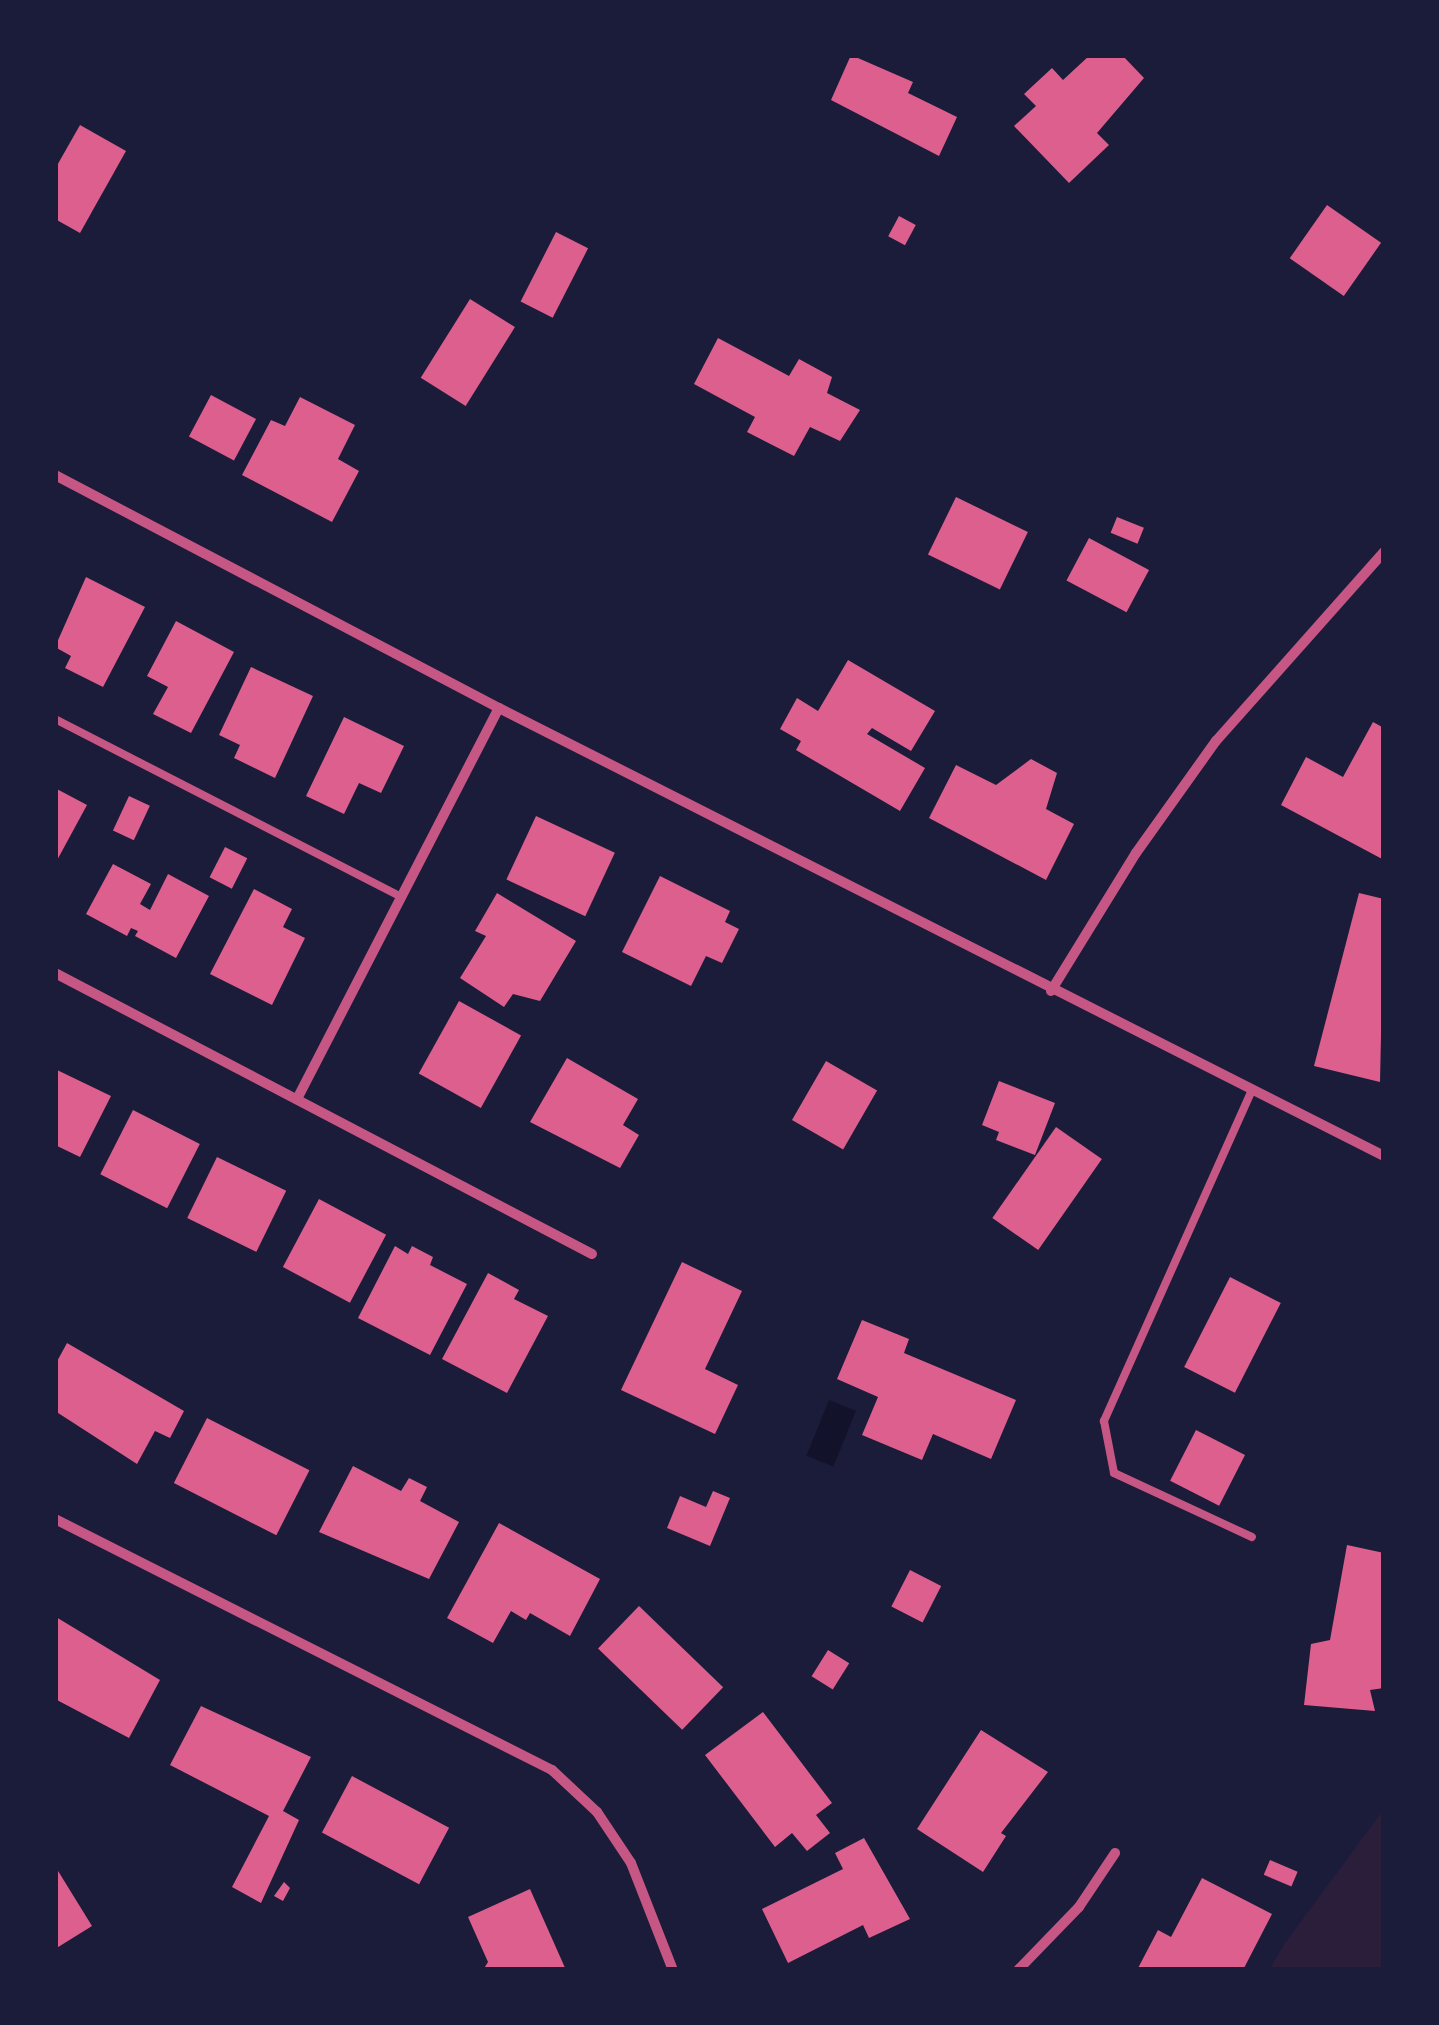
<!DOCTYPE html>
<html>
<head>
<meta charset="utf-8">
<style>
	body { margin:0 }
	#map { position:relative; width:1439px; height:2025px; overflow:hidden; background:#1b1b3a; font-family:"Roboto Condensed",sans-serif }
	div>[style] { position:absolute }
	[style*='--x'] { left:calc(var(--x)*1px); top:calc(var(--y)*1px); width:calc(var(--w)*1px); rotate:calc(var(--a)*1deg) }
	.green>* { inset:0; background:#2a1e3b }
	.water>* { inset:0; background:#12122b; transform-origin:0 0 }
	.building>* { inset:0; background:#dd5f8e; transform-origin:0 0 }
	.service>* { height:8px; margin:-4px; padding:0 4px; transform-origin:4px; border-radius:4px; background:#c65784 }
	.minor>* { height:10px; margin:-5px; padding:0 5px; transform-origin:5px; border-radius:5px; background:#c65784 }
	span { translate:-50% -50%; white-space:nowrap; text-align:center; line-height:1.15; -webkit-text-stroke:8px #1b1b3a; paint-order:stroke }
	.frame { position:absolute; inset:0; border:58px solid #1b1b3a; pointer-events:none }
</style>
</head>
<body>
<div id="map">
	<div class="green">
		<div style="clip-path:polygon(1384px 1809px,1384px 1970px,1269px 1970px,1285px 1943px)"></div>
	</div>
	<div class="water">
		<div style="left:829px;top:1400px;width:29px;height:60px;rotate:22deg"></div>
	</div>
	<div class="building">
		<div style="clip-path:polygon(851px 55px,913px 82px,908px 93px,957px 117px,939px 156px,831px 100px)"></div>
		<div style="clip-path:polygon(1090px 55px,1122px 55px,1144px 78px,1097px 133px,1109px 145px,1069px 183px,1014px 126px,1036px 106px,1024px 94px,1052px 68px,1063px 80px)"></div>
		<div style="clip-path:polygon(80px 125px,126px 151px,80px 233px,55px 219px,55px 169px)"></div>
		<div style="left:1327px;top:205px;width:66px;height:65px;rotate:35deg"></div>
		<div style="left:899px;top:216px;width:19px;height:23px;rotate:28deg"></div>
		<div style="left:556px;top:232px;width:36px;height:78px;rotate:27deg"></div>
		<div style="left:470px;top:299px;width:53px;height:93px;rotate:32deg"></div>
		<div style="clip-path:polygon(718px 338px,789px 376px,799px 359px,832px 377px,827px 393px,860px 410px,840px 441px,810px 427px,794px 456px,747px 432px,755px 417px,694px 384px)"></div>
		<div style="left:211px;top:395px;width:51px;height:47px;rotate:28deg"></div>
		<div style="clip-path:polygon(300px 397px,355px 425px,338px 459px,359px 471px,332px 522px,242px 475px,271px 420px,285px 426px)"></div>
		<div style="left:956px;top:497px;width:80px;height:64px;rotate:26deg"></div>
		<div style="left:1117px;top:517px;width:29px;height:17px;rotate:22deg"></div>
		<div style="left:1089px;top:538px;width:68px;height:48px;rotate:28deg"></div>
		<div style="clip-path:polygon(86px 577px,145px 607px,103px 687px,65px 668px,71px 656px,55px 647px)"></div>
		<div style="clip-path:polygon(176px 621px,234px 652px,191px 733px,153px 714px,168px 687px,147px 676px)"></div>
		<div style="clip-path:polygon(848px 660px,935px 711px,911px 751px,872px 728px,867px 734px,925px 768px,900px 811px,796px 750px,801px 741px,780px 729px,797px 698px,818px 711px)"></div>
		<div style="clip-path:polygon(251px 667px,313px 696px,275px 778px,234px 758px,240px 745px,219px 735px)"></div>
		<div style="clip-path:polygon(344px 717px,404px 746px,381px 793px,359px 783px,344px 814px,306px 796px)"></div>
		<div style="clip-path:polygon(1373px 722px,1384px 728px,1384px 860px,1281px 805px,1306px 757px,1343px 777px)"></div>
		<div style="clip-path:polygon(1031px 759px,1057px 773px,1046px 809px,1074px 824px,1046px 880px,929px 818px,956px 765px,996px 785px)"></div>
		<div style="clip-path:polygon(55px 788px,87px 805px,55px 864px)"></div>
		<div style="left:129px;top:796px;width:23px;height:38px;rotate:25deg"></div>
		<div style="left:536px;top:816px;width:87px;height:70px;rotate:25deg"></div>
		<div style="left:225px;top:847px;width:25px;height:34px;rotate:27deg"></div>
		<div style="clip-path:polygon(113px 864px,151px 884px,140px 904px,150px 910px,168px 874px,209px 896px,176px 958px,135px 936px,138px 931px,131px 928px,127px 936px,86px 914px)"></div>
		<div style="clip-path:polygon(660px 876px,730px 911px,725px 922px,739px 929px,722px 963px,706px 956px,691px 986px,622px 952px)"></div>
		<div style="clip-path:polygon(254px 889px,292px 909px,283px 927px,305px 938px,272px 1005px,210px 974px)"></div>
		<div style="clip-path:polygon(497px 893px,576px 941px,540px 1001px,513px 994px,504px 1007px,460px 978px,486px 936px,475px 931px)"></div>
		<div style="clip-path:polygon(1359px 893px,1384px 899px,1380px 1082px,1314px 1066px)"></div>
		<div style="left:459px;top:1001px;width:71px;height:83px;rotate:29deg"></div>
		<div style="clip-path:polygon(567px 1058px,638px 1099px,623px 1125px,639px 1135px,620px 1168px,530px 1122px)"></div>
		<div style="left:826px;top:1061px;width:59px;height:68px;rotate:30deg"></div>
		<div style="clip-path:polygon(55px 1069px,111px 1096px,80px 1157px,55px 1145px)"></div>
		<div style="clip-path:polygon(999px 1081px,1055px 1103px,1035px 1155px,996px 1140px,999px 1132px,982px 1125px)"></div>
		<div style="left:133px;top:1110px;width:75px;height:72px;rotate:27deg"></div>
		<div style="left:1056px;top:1127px;width:56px;height:111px;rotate:35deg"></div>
		<div style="left:217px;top:1157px;width:77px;height:68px;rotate:26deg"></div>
		<div style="left:319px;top:1199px;width:76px;height:77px;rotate:28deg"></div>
		<div style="clip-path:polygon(395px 1246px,408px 1254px,412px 1246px,433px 1257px,430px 1265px,467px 1284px,430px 1355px,358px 1318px)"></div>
		<div style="clip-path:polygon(682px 1262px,742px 1291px,705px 1369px,738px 1385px,715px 1434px,621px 1390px)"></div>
		<div style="clip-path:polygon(488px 1273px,519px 1290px,514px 1299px,548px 1316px,507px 1393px,442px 1359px)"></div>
		<div style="left:1230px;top:1277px;width:57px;height:101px;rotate:27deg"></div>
		<div style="clip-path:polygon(862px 1320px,909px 1339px,904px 1353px,1016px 1400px,991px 1459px,933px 1434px,922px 1460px,862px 1435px,878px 1397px,837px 1379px)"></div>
		<div style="clip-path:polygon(67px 1343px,184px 1411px,170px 1438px,155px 1431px,137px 1464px,55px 1411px,55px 1365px)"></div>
		<div style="left:207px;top:1418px;width:115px;height:73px;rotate:27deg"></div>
		<div style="left:1196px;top:1430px;width:55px;height:57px;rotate:27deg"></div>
		<div style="clip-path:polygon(353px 1466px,401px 1491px,409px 1478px,427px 1487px,420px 1501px,459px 1522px,429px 1579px,319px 1532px)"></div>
		<div style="clip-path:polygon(713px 1491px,730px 1498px,710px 1546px,667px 1528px,680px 1496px,706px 1507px)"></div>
		<div style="clip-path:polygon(499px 1523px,600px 1579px,570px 1636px,530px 1613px,526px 1620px,511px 1611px,493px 1643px,447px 1618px)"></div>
		<div style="clip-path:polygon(1347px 1545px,1384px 1553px,1384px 1688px,1370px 1690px,1375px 1711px,1304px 1705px,1311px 1644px,1330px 1640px)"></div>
		<div style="left:910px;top:1570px;width:35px;height:41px;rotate:27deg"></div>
		<div style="left:639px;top:1606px;width:117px;height:59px;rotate:44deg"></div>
		<div style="clip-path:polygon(56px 1617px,160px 1680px,129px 1738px,55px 1699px)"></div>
		<div style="left:828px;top:1650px;width:25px;height:31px;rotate:32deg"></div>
		<div style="clip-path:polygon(201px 1706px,311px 1757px,283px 1811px,299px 1820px,261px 1903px,232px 1887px,269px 1816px,170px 1765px)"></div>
		<div style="clip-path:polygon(763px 1712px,832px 1803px,816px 1815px,830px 1833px,807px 1851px,792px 1833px,775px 1847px,705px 1755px)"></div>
		<div style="clip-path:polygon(981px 1730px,1048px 1772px,1001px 1833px,1006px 1836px,983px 1872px,917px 1829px)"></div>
		<div style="left:352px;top:1776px;width:110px;height:64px;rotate:28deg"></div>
		<div style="clip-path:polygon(864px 1838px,910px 1919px,869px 1938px,863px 1925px,788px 1963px,762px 1909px,843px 1869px,835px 1853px)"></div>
		<div style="left:1270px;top:1860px;width:30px;height:16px;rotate:23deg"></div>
		<div style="clip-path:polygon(55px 1866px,92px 1926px,55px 1949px)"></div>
		<div style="clip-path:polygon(1202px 1878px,1272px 1914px,1243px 1970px,1137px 1970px,1158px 1930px,1171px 1937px)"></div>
		<div style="clip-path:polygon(284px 1882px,290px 1888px,283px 1901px,274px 1896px)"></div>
		<div style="clip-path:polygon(530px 1889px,566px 1970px,483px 1970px,488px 1962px,468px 1917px)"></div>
	</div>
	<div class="service">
		<div style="--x:55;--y:719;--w:389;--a:27.2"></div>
		<div style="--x:1252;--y:1090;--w:363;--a:114.1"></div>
		<div style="--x:1104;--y:1421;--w:53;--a:79.1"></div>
		<div style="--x:1114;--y:1473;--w:152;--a:24.9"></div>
	</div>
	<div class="minor">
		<div style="--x:55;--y:475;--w:501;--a:27.69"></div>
		<div style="--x:499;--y:708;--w:992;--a:26.85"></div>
		<div style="--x:55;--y:973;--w:606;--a:27.62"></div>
		<div style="--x:1051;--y:991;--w:162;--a:-58.4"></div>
		<div style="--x:1136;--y:853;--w:138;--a:-54.5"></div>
		<div style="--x:1216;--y:741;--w:253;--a:-48.4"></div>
		<div style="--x:297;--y:1099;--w:440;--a:-62.7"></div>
		<div style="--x:55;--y:1519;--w:557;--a:26.8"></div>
		<div style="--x:552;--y:1770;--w:62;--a:43"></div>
		<div style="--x:597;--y:1812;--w:61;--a:56.3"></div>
		<div style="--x:631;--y:1863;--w:115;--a:68.6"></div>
		<div style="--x:1018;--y:1970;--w:88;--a:-45.9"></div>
		<div style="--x:1079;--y:1907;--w:65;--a:-56.3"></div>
	</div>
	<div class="frame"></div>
</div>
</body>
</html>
